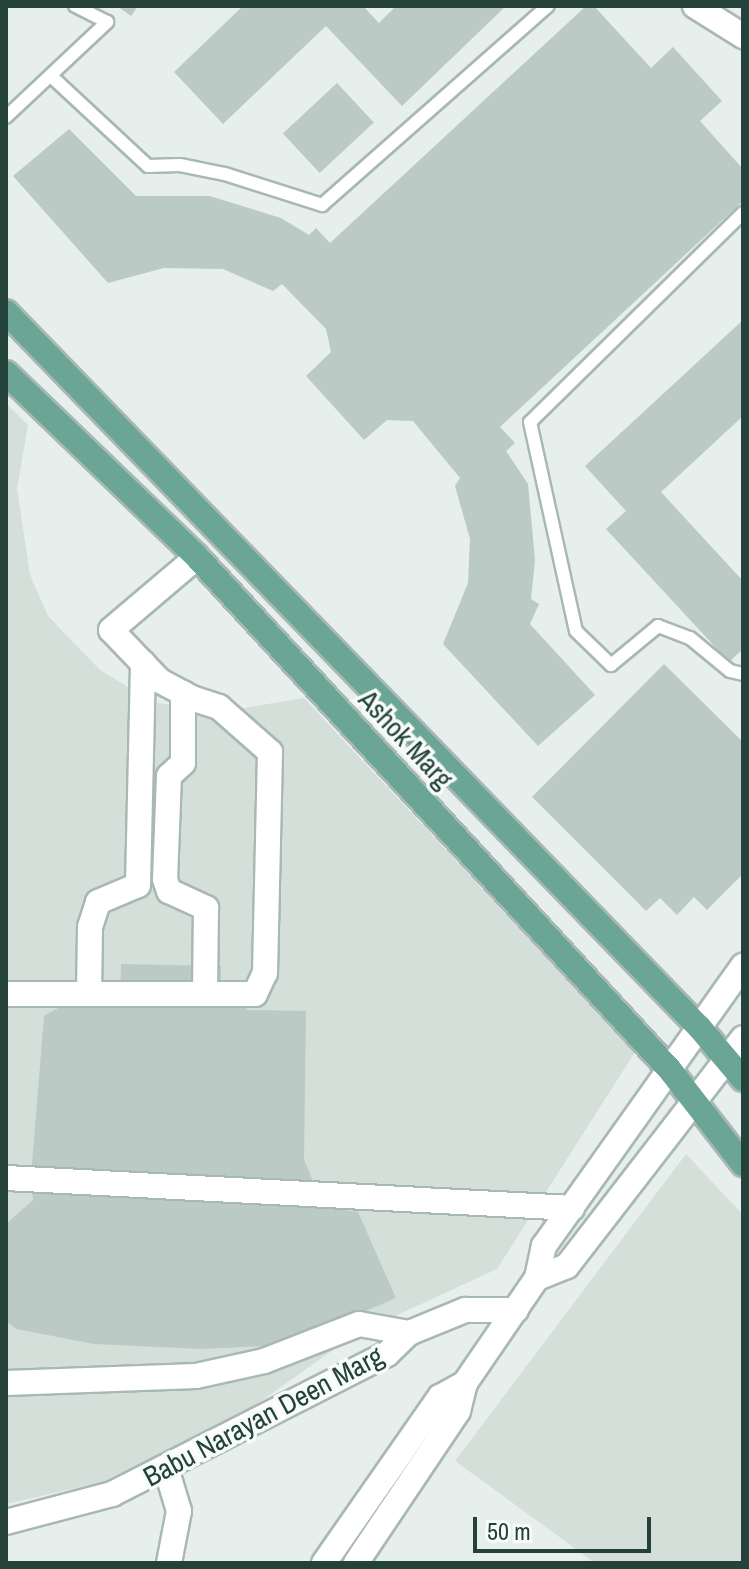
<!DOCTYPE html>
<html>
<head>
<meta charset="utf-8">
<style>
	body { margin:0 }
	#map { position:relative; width:749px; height:1569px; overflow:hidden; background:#e6efeb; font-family:"Archivo Narrow",sans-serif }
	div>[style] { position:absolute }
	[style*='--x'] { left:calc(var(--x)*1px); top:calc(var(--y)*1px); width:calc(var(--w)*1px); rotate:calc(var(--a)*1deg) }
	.built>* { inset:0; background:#d4dfda }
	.building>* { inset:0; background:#bbcac4; transform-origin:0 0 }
	.roads { filter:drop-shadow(2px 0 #a8b8b2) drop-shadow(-2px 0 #a8b8b2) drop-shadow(0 2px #a8b8b2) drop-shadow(0 -2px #a8b8b2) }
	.service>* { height:12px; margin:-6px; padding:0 6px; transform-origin:6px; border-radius:6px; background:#fff }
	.minor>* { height:24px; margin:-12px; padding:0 12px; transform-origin:12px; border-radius:12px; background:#fff }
	.tertiary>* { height:24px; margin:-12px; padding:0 12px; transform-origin:12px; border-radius:12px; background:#fff }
	.primary>* { height:24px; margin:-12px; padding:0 12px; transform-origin:12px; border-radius:12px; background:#6aa596 }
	span { translate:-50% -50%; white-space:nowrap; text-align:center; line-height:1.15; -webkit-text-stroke:7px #f7fbf9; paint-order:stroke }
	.street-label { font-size:28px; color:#24423a }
	.frame { position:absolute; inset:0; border:8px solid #24423a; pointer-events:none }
	.scale { position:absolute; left:473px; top:1517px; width:178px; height:36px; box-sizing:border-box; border:4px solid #24423a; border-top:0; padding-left:10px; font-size:24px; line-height:28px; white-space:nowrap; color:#24423a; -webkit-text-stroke:6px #f7fbf9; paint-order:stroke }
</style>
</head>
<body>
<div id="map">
	<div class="built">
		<div style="clip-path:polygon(6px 403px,28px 425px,17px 489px,30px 575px,48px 616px,100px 670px,153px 702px,214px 713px,304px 698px,635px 1052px,497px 1269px,354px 1335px,243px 1414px,102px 1482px,6px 1504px)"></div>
		<div style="clip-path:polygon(686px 1154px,743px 1215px,743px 1563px,595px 1563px,455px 1461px)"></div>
	</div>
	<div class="building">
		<div style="clip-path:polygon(117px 6px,138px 6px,131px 16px)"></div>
		<div style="clip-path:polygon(243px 6px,363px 6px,379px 23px,396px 6px,506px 6px,402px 106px,326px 26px,223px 124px,174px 72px)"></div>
		<div style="clip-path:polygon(586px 6px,594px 6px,651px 68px,673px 47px,722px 101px,700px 121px,743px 169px,743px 201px,500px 427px,515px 443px,506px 451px,528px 484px,535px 560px,531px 599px,539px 604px,530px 624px,595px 695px,538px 746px,443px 644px,468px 583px,470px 539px,455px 486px,460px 478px,413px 421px,387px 420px,364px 440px,306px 376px,331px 352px,326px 329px,282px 284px,273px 291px,223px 269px,164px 268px,108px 283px,13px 176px,69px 129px,136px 196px,210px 196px,281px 218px,309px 235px,316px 228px,330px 243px)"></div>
		<div style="left:337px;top:83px;width:54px;height:74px;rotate:47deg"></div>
		<div style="clip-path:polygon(743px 320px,743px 416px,661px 492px,743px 581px,743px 649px,729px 662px,606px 529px,626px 511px,585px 466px)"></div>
		<div style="clip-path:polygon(664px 664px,743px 742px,743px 874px,707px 910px,694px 897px,677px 915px,660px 898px,646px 911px,532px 797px)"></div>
		<div style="clip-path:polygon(121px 964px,221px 966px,221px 1002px,244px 1003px,247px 1010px,306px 1011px,304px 1160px,324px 1207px,358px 1212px,396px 1298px,286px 1345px,201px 1349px,94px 1344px,16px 1329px,6px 1321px,6px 1224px,33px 1200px,32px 1164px,44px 1016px,62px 1006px,120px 1003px)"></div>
	</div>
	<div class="roads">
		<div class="service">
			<div style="--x:51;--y:76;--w:132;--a:42.9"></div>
			<div style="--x:148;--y:166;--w:32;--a:-2"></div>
			<div style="--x:180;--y:165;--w:46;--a:11.3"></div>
			<div style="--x:225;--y:174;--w:102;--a:17.7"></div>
			<div style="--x:322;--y:205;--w:301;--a:-41.4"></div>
			<div style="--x:6;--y:117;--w:139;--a:-43.2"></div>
			<div style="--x:107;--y:22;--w:36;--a:-153"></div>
			<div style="--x:743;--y:213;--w:298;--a:135.5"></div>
			<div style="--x:530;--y:422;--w:214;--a:77.6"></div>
			<div style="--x:576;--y:631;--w:49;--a:44.2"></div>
			<div style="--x:611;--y:665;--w:61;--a:-39.7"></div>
			<div style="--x:658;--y:626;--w:34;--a:21"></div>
			<div style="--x:690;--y:638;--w:52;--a:39.5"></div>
			<div style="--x:730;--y:671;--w:13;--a:13"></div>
		</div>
		<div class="minor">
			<div style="--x:183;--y:693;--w:70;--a:90"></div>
			<div style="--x:183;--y:763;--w:19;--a:137"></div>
			<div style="--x:169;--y:776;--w:103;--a:92.2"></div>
			<div style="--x:165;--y:879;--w:13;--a:72"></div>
			<div style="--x:169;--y:891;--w:41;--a:24.7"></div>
			<div style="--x:206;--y:908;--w:85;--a:90.7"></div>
			<div style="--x:89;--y:993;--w:66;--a:-89.1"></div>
			<div style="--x:90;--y:927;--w:26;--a:-72"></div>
			<div style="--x:98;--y:902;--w:43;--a:-23"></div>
			<div style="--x:138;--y:885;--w:222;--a:-88.7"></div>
			<div style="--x:6;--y:994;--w:249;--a:0"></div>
			<div style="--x:255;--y:994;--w:23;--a:-65"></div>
			<div style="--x:265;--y:973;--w:221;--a:-88.7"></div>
			<div style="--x:270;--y:752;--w:68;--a:-138.6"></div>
			<div style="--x:219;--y:707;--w:26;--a:-162"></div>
			<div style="--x:194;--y:699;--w:40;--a:-152"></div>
			<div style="--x:159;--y:680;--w:69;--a:-133.8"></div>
			<div style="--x:111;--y:630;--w:113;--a:-40.3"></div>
			<div style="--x:6;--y:1178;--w:567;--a:3.03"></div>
			<div style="--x:6;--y:1383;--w:190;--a:-2.1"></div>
			<div style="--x:196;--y:1376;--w:70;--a:-12.4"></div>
			<div style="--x:264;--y:1361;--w:102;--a:-21.3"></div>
			<div style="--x:359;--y:1324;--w:51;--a:10.2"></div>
			<div style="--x:166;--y:1468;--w:45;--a:73.2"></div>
			<div style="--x:179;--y:1511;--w:53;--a:100.9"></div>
			<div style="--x:6;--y:1522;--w:110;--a:-14.8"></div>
			<div style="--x:112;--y:1494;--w:309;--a:-27"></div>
			<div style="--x:387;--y:1354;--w:30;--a:-44"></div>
			<div style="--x:409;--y:1333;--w:61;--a:-22.3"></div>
			<div style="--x:465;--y:1310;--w:51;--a:0"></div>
		</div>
		<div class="tertiary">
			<div style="--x:695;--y:6;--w:57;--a:32"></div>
			<div style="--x:537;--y:1278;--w:32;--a:-22"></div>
			<div style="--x:567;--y:1266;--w:288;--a:-52.3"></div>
			<div style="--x:324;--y:1563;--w:203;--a:-55.1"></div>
			<div style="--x:440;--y:1397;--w:29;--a:-29"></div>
			<div style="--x:356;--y:1563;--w:183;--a:-56.1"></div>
			<div style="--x:458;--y:1411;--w:29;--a:-76"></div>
			<div style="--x:465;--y:1383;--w:127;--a:-55.6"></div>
			<div style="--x:537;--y:1278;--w:33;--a:-78"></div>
			<div style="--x:544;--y:1246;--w:344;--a:-54.6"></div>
		</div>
		<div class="primary">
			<div style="--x:6;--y:312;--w:996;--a:45.9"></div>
			<div style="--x:699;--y:1027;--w:68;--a:49.8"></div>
			<div style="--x:6;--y:373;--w:265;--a:43.9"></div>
			<div style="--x:197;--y:557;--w:698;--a:47.32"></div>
			<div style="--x:670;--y:1070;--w:119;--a:52.2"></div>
		</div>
	</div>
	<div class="street-label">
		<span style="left:406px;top:739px;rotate:47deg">Ashok Marg</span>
		<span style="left:263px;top:1416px;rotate:-28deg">Babu Narayan Deen Marg</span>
	</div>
	<div class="frame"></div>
	<div class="scale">50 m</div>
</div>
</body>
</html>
